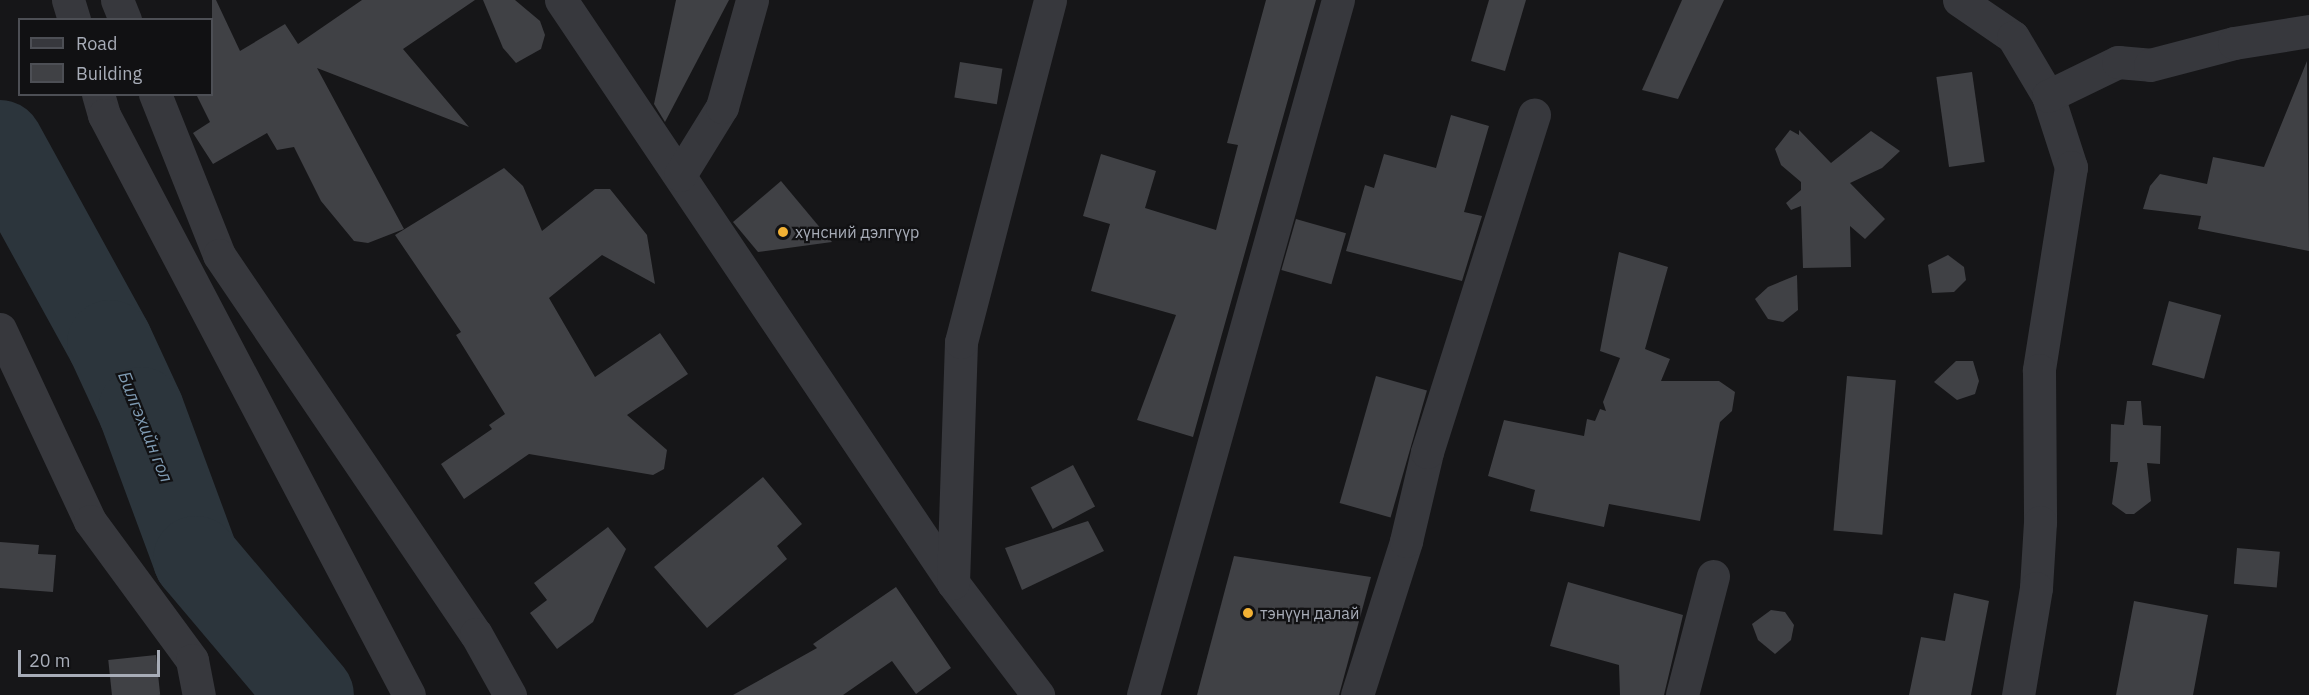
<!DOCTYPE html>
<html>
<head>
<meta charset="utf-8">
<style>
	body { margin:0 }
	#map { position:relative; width:2309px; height:695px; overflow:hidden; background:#161618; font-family:"IBM Plex Sans",sans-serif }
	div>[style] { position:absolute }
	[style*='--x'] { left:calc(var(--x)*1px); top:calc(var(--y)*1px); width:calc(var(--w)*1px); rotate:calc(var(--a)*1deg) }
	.river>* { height:86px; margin:-43px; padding:0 43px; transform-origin:43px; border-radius:43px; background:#2c353c }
	.building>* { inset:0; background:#404145; transform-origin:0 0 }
	.minor>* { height:33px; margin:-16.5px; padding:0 16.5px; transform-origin:16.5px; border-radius:16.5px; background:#37383d }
	.dots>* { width:16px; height:16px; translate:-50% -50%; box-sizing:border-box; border:3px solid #111113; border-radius:50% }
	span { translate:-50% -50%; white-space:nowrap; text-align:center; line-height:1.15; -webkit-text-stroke:4.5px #111113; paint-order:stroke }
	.poi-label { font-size:16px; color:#a8adb8 }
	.left { translate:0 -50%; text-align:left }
	.water-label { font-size:18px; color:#7f9bb3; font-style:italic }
	.legend { position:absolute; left:18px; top:18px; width:195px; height:78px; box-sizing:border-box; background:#111113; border:2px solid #4d4f55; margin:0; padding:8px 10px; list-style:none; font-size:18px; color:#a8adb8 }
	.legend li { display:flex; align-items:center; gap:12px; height:30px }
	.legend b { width:30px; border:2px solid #4d4f55 }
	.scale { position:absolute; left:18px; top:650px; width:142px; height:27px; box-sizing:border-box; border:3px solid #a8adb8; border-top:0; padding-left:8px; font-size:18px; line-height:21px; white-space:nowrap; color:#a8adb8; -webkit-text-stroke:4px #111113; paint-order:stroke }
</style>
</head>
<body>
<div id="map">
	<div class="river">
		<div style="--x:0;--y:143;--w:228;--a:61.2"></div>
		<div style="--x:110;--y:343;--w:74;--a:65.2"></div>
		<div style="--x:141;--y:410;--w:159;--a:69.7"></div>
		<div style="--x:196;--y:559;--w:178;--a:49.8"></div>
	</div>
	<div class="building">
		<div style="clip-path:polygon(212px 0,216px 0,240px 51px,285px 24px,298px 44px,362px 0,475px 0,403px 49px,469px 127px,317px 68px,404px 229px,368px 243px,354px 241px,321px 201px,294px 147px,277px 150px,267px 133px,213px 164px,193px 133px,210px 122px,196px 94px,212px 94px)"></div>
		<div style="clip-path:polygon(483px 0,515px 0,540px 21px,545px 35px,541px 49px,516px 63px,503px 48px)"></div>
		<div style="clip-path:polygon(676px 0,729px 0,665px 122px,654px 104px)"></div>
		<div style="clip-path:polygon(1266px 0,1316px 0,1193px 437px,1137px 420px,1176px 315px,1091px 291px,1110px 224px,1083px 216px,1101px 154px,1156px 171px,1145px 208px,1216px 230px,1238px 145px,1227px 143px)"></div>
		<div style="clip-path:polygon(1489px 0,1526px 0,1505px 71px,1471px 61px)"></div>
		<div style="clip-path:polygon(1682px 0,1724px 0,1678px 99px,1642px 90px)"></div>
		<div style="clip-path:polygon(2307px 61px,2309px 251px,2198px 229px,2201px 216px,2143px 209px,2150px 186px,2160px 174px,2207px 184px,2213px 157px,2264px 167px)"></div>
		<div style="left:960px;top:62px;width:43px;height:36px;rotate:9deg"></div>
		<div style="left:1972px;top:72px;width:91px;height:36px;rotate:82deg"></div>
		<div style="clip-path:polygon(1451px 115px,1489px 126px,1464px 212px,1482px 216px,1462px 281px,1346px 251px,1365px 185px,1374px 188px,1384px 154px,1436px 168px)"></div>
		<div style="clip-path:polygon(1790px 130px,1799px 135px,1799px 130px,1831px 163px,1871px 131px,1900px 151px,1882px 168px,1850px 183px,1885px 219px,1865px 239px,1850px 226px,1851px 267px,1803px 268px,1801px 206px,1791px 210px,1786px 203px,1801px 190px,1801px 182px,1781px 165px,1775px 149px)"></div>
		<div style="clip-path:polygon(504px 168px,523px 186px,542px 231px,595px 189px,610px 189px,647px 235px,655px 284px,602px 255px,549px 298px,595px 377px,660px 333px,688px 374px,627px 415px,667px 450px,664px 469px,653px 475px,529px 454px,464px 499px,441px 464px,492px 429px,489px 425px,505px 414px,456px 335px,461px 332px,395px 235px)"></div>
		<div style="clip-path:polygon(781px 181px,832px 242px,758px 252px,733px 222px)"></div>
		<div style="left:1296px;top:219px;width:52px;height:53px;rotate:16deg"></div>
		<div style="clip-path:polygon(1619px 252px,1668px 267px,1645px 349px,1670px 359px,1661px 381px,1719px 381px,1735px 392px,1732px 411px,1720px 422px,1700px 521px,1609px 504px,1604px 527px,1530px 511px,1535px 490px,1488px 476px,1504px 420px,1584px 436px,1587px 419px,1595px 421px,1600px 409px,1606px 411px,1603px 402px,1620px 358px,1600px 351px)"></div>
		<div style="clip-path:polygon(1948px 255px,1964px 267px,1966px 280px,1954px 292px,1932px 293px,1928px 265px)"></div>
		<div style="clip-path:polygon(1797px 275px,1798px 310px,1783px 322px,1768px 319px,1755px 299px,1768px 287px)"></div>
		<div style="left:2169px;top:301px;width:54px;height:66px;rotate:15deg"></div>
		<div style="clip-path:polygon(1956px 361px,1973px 361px,1979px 381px,1975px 394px,1957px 400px,1934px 382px)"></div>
		<div style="left:1376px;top:376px;width:53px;height:132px;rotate:16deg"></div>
		<div style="left:1847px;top:376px;width:49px;height:155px;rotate:5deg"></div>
		<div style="clip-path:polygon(2127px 401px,2141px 401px,2143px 425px,2161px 426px,2160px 464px,2147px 463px,2151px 501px,2134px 514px,2126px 514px,2112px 504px,2118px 462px,2110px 462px,2111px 424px,2124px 425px)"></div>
		<div style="left:1073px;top:465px;width:47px;height:48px;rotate:62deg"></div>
		<div style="clip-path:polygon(763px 477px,802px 524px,777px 546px,787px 559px,707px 628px,654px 567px)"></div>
		<div style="clip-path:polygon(1088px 521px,1104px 551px,1022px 590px,1005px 548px)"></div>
		<div style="clip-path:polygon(608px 527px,626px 549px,593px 622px,557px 649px,530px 613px,547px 600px,534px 583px)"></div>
		<div style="clip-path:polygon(0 542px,39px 545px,38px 554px,56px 555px,53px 592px,0 588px)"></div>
		<div style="left:2237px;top:548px;width:43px;height:36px;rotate:5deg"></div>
		<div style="clip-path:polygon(1234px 556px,1371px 577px,1339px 695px,1197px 695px)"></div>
		<div style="clip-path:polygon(1568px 582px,1683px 615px,1664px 695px,1620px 695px,1619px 665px,1550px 646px)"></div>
		<div style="clip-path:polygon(896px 587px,951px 668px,916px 694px,892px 661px,843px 695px,733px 695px,817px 648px,813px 644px)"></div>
		<div style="clip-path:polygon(1954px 593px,1989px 601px,1971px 695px,1909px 695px,1921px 637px,1945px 641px)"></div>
		<div style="clip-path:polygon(2134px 601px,2208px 615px,2193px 695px,2116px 695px)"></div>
		<div style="clip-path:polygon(1771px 610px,1785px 612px,1794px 625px,1791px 640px,1775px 654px,1758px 640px,1752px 624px)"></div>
		<div style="left:156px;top:655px;width:40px;height:48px;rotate:84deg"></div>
	</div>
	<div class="minor">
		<div style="--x:68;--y:0;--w:21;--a:73"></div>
		<div style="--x:117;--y:0;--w:22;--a:68"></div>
		<div style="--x:561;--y:0;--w:703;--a:56.08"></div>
		<div style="--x:953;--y:583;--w:141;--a:52.8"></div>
		<div style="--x:1959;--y:0;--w:65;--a:34.4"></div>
		<div style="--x:2013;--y:37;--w:69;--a:59.3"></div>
		<div style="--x:2048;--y:96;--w:75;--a:72.1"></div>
		<div style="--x:2071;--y:167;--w:206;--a:99"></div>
		<div style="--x:2039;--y:370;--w:152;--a:89.6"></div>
		<div style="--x:2040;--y:522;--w:66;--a:93.5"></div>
		<div style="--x:2036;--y:588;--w:109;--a:99.5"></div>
		<div style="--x:98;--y:94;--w:22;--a:74"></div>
		<div style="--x:104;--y:115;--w:655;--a:62.26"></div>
		<div style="--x:155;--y:94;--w:173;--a:68.3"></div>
		<div style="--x:219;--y:255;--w:458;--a:55.9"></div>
		<div style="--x:476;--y:634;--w:70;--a:60.9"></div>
		<div style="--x:2048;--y:96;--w:78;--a:-25.9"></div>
		<div style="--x:2118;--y:62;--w:32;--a:5"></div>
		<div style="--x:2150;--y:65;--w:87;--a:-14.7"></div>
		<div style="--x:2234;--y:43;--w:76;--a:-9.1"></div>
		<div style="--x:680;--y:175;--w:80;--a:-58.3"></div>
		<div style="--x:722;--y:107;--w:111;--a:-74.3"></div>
		<div style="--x:0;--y:329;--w:212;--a:64.9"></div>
		<div style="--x:90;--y:521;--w:172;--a:53.7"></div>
		<div style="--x:192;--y:660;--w:36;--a:79"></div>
		<div style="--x:953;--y:583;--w:241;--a:-88.1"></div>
		<div style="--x:961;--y:342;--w:353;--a:-75.4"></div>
		<div style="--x:1143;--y:695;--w:722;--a:-74.33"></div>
		<div style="--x:1357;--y:695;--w:162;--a:-72.3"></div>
		<div style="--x:1406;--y:541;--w:91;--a:-76.7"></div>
		<div style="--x:1427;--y:452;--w:354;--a:-72.4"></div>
		<div style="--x:1682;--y:695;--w:123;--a:-75.4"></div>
	</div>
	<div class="dots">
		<div style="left:783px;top:232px;background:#f2b134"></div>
		<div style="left:1248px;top:613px;background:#f2b134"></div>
	</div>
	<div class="poi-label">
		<span class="left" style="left:795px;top:232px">хүнсний дэлгүүр</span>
		<span class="left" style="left:1260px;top:613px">тэнүүн далай</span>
	</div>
	<div class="water-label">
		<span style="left:145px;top:427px;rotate:68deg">Билгэхийн гол</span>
	</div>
	<ul class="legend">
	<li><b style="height:8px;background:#37383d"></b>Road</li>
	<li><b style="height:16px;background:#404145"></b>Building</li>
	</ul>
	<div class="scale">20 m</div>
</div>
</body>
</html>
